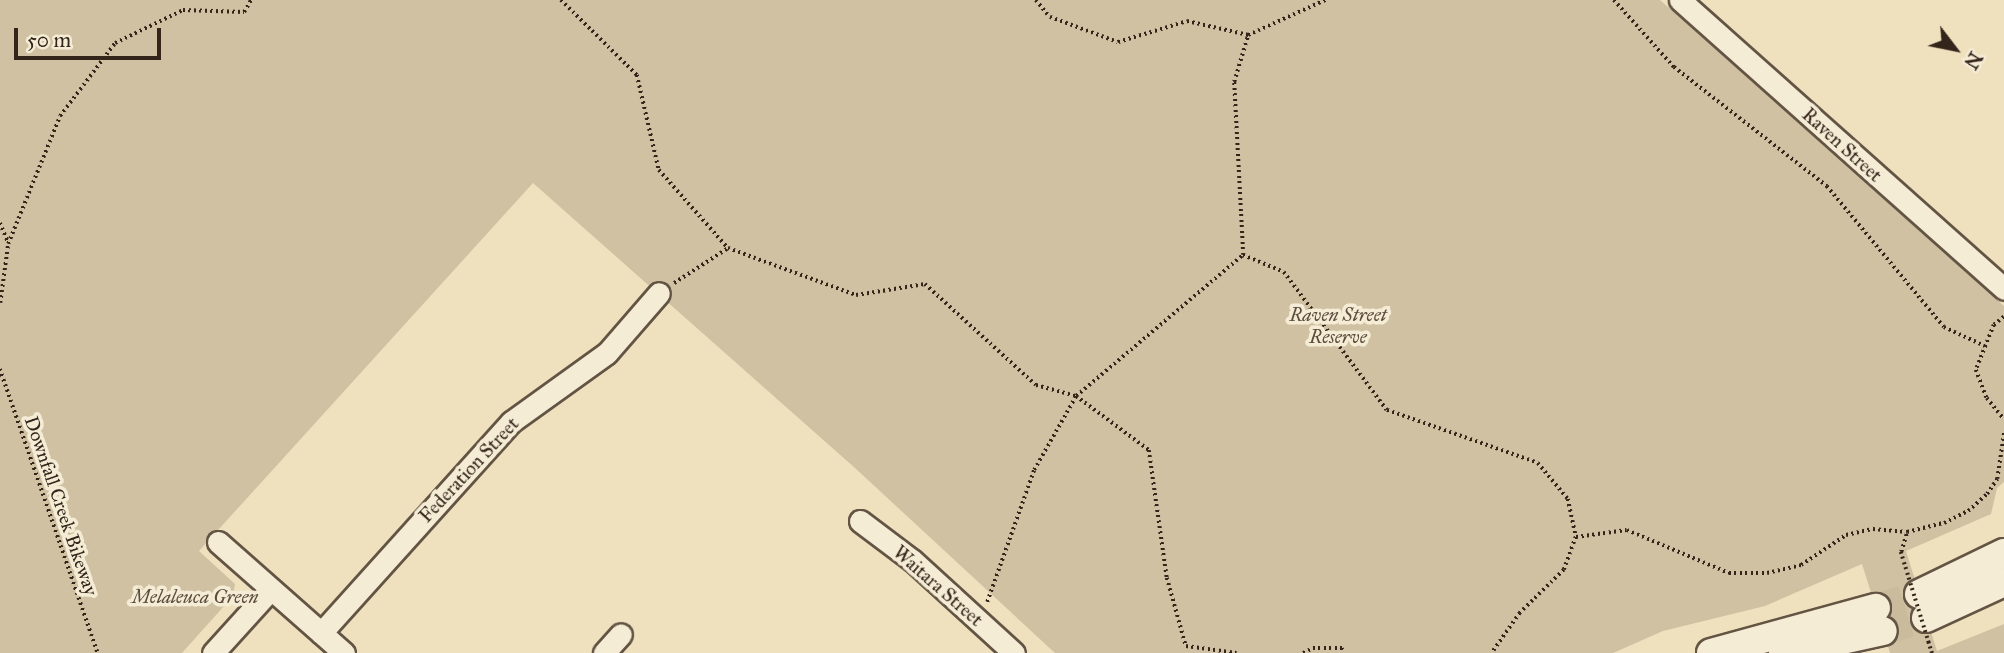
<!DOCTYPE html>
<html>
<head>
<meta charset="utf-8">
<style>
	body { margin:0 }
	#map { position:relative; width:2004px; height:653px; overflow:hidden; background:#efe1be; font-family:"IM FELL Great Primer",serif }
	div>[style] { position:absolute }
	[style*='--x'] { left:calc(var(--x)*1px); top:calc(var(--y)*1px); width:calc(var(--w)*1px); rotate:calc(var(--a)*1deg) }
	.green>* { inset:0; background:#cfc1a2 }
	.secondary-tunnel>* { height:28px; margin-top:-14px; transform-origin:0; background:repeating-linear-gradient(90deg,#cabb9d 0 28px,transparent 0 42px) }
	.path>* { height:3.5px; margin-top:-1.75px; transform-origin:0; background:repeating-linear-gradient(90deg,#34251b 0 2px,transparent 0 5.5px) }
	.roads { filter:drop-shadow(2px 0 #635444) drop-shadow(-2px 0 #635444) drop-shadow(0 2px #635444) drop-shadow(0 -2px #635444) }
	.street>* { height:21px; margin:-10.5px; padding:0 10.5px; transform-origin:10.5px; border-radius:10.5px; background:#f5ecd5 }
	.secondary>* { height:28px; margin:-14px; padding:0 14px; transform-origin:14px; border-radius:14px; background:#f5ecd5 }
	.path-bridge>* { height:3.5px; margin-top:-1.75px; transform-origin:0; background:repeating-linear-gradient(90deg,#34251b 0 2px,transparent 0 5.5px) }
	span { translate:-50% -50%; white-space:nowrap; text-align:center; line-height:1.15; -webkit-text-stroke:7px #f5ecd5; paint-order:stroke }
	.street-label { font-size:19px; color:#34251b }
	.park-label { font-size:19px; color:#5b4c3d; font-style:italic }
	.north { position:absolute; left:1920px; top:14px; width:70px; height:70px; -webkit-text-stroke:5px #f5ecd5; paint-order:stroke; rotate:122deg; font-size:19px; font-weight:700; line-height:28px; text-align:center; color:#34251b }
	.north::after { content:''; display:block; margin:auto; width:24px; height:32px; background:#34251b; clip-path:polygon(50% 0,100% 100%,50% 72%,0 100%) }
	.scale { position:absolute; left:14px; top:28px; width:147px; height:32px; box-sizing:border-box; border:4px solid #34251b; border-top:0; padding-left:9px; font-size:21px; line-height:24px; white-space:nowrap; color:#34251b; -webkit-text-stroke:5px #f5ecd5; paint-order:stroke }
</style>
</head>
<body>
<div id="map">
	<div class="green">
		<div style="clip-path:polygon(0 0,1660px 0,2004px 306px,2004px 482px,1997px 488px,1991px 514px,1906px 551px,1937px 651px,2004px 624px,2004px 653px,1890px 653px,1862px 564px,1765px 606px,1663px 631px,1613px 653px,1055px 653px,855px 468px,533px 183px,199px 551px,235px 584px,233px 596px,182px 653px,0 653px)"></div>
	</div>
	<div class="secondary-tunnel">
		<div style="--x:1876;--y:608;--w:45;--a:-18"></div>
		<div style="--x:1883;--y:631;--w:45;--a:-16.8"></div>
	</div>
	<div class="path">
		<div style="--x:561;--y:0;--w:107;--a:44.6"></div>
		<div style="--x:637;--y:75;--w:98;--a:77"></div>
		<div style="--x:659;--y:170;--w:104;--a:48.5"></div>
		<div style="--x:728;--y:248;--w:136;--a:20.2"></div>
		<div style="--x:856;--y:295;--w:70;--a:-9.1"></div>
		<div style="--x:925;--y:284;--w:150;--a:42.3"></div>
		<div style="--x:1036;--y:385;--w:41;--a:15.4"></div>
		<div style="--x:1076;--y:396;--w:91;--a:36.5"></div>
		<div style="--x:1149;--y:450;--w:129;--a:82"></div>
		<div style="--x:1167;--y:578;--w:71;--a:74.4"></div>
		<div style="--x:1186;--y:646;--w:51;--a:7.8"></div>
		<div style="--x:1036;--y:0;--w:22;--a:51"></div>
		<div style="--x:1050;--y:17;--w:72;--a:20.2"></div>
		<div style="--x:1118;--y:42;--w:72;--a:-16.9"></div>
		<div style="--x:1187;--y:21;--w:63;--a:12.9"></div>
		<div style="--x:1614;--y:0;--w:90;--a:48.2"></div>
		<div style="--x:1674;--y:67;--w:194;--a:37.9"></div>
		<div style="--x:1827;--y:186;--w:183;--a:50.3"></div>
		<div style="--x:1944;--y:327;--w:45;--a:24.9"></div>
		<div style="--x:0;--y:223;--w:21;--a:67"></div>
		<div style="--x:1243;--y:255;--w:44;--a:22.5"></div>
		<div style="--x:1284;--y:272;--w:172;--a:53.3"></div>
		<div style="--x:1387;--y:410;--w:160;--a:19.3"></div>
		<div style="--x:1538;--y:463;--w:47;--a:50.2"></div>
		<div style="--x:1568;--y:499;--w:39;--a:78"></div>
		<div style="--x:1576;--y:537;--w:35;--a:110"></div>
		<div style="--x:1564;--y:570;--w:62;--a:135.7"></div>
		<div style="--x:1520;--y:613;--w:49;--a:125"></div>
		<div style="--x:674;--y:283;--w:64;--a:-32.9"></div>
		<div style="--x:0;--y:303;--w:60;--a:-82.3"></div>
		<div style="--x:8;--y:244;--w:138;--a:-67.9"></div>
		<div style="--x:60;--y:116;--w:91;--a:-53"></div>
		<div style="--x:115;--y:43;--w:76;--a:-25.9"></div>
		<div style="--x:183;--y:10;--w:61;--a:1.9"></div>
		<div style="--x:244;--y:12;--w:14;--a:-60"></div>
		<div style="--x:2004;--y:317;--w:13;--a:141"></div>
		<div style="--x:1994;--y:325;--w:48;--a:111.8"></div>
		<div style="--x:1976;--y:370;--w:30;--a:69"></div>
		<div style="--x:1987;--y:398;--w:27;--a:51"></div>
		<div style="--x:0;--y:369;--w:300;--a:71"></div>
		<div style="--x:1576;--y:537;--w:51;--a:-7.8"></div>
		<div style="--x:1627;--y:530;--w:111;--a:22.9"></div>
		<div style="--x:1729;--y:573;--w:38;--a:0"></div>
		<div style="--x:1767;--y:573;--w:35;--a:-13"></div>
		<div style="--x:1801;--y:565;--w:54;--a:-33.7"></div>
		<div style="--x:1846;--y:535;--w:28;--a:-13"></div>
		<div style="--x:1873;--y:529;--w:34;--a:5"></div>
		<div style="--x:1901;--y:552;--w:21;--a:-73"></div>
		<div style="--x:1907;--y:532;--w:38;--a:-14"></div>
		<div style="--x:1944;--y:523;--w:27;--a:-27"></div>
		<div style="--x:1968;--y:511;--w:25;--a:-42"></div>
		<div style="--x:1987;--y:494;--w:18;--a:-56"></div>
		<div style="--x:1997;--y:479;--w:48;--a:-81.5"></div>
		<div style="--x:987;--y:602;--w:140;--a:-70.4"></div>
		<div style="--x:1034;--y:470;--w:85;--a:-60.4"></div>
		<div style="--x:1076;--y:396;--w:219;--a:-40.2"></div>
		<div style="--x:1243;--y:255;--w:173;--a:-93"></div>
		<div style="--x:1234;--y:82;--w:49;--a:-73.4"></div>
		<div style="--x:1248;--y:35;--w:85;--a:-24.4"></div>
		<div style="--x:1303;--y:653;--w:11;--a:-27"></div>
		<div style="--x:1313;--y:648;--w:29;--a:0"></div>
		<div style="--x:1342;--y:648;--w:5;--a:79"></div>
	</div>
	<div class="roads">
		<div class="street">
			<div style="--x:1680;--y:0;--w:434;--a:41.7"></div>
			<div style="--x:860;--y:521;--w:65;--a:36.9"></div>
			<div style="--x:912;--y:560;--w:138;--a:42.4"></div>
			<div style="--x:218;--y:542;--w:168;--a:41.4"></div>
			<div style="--x:321;--y:633;--w:284;--a:-48"></div>
			<div style="--x:511;--y:422;--w:118;--a:-35.7"></div>
			<div style="--x:607;--y:353;--w:79;--a:-49.1"></div>
			<div style="--x:213;--y:653;--w:86;--a:-47.8"></div>
			<div style="--x:604;--y:653;--w:25;--a:-48"></div>
		</div>
		<div class="secondary">
			<div style="--x:1919;--y:594;--w:94;--a:-25.8"></div>
			<div style="--x:1926;--y:618;--w:86;--a:-24.8"></div>
			<div style="--x:1711;--y:653;--w:171;--a:-15.3"></div>
			<div style="--x:1783;--y:653;--w:102;--a:-12.4"></div>
		</div>
	</div>
	<div class="path-bridge">
		<div style="--x:1901;--y:552;--w:106;--a:72.9"></div>
	</div>
	<div class="street-label">
		<span style="left:1842px;top:145px;rotate:42deg">Raven Street</span>
		<span style="left:469px;top:470px;rotate:-47deg">Federation Street</span>
		<span style="left:61px;top:506px;rotate:71deg">Downfall Creek Bikeway</span>
		<span style="left:938px;top:586px;rotate:41deg">Waitara Street</span>
	</div>
	<div class="park-label">
		<span style="left:1338px;top:326px">Raven Street<br>Reserve</span>
		<span style="left:195px;top:597px">Melaleuca Green</span>
	</div>
	<div class="north">N</div>
	<div class="scale">50 m</div>
</div>
</body>
</html>
